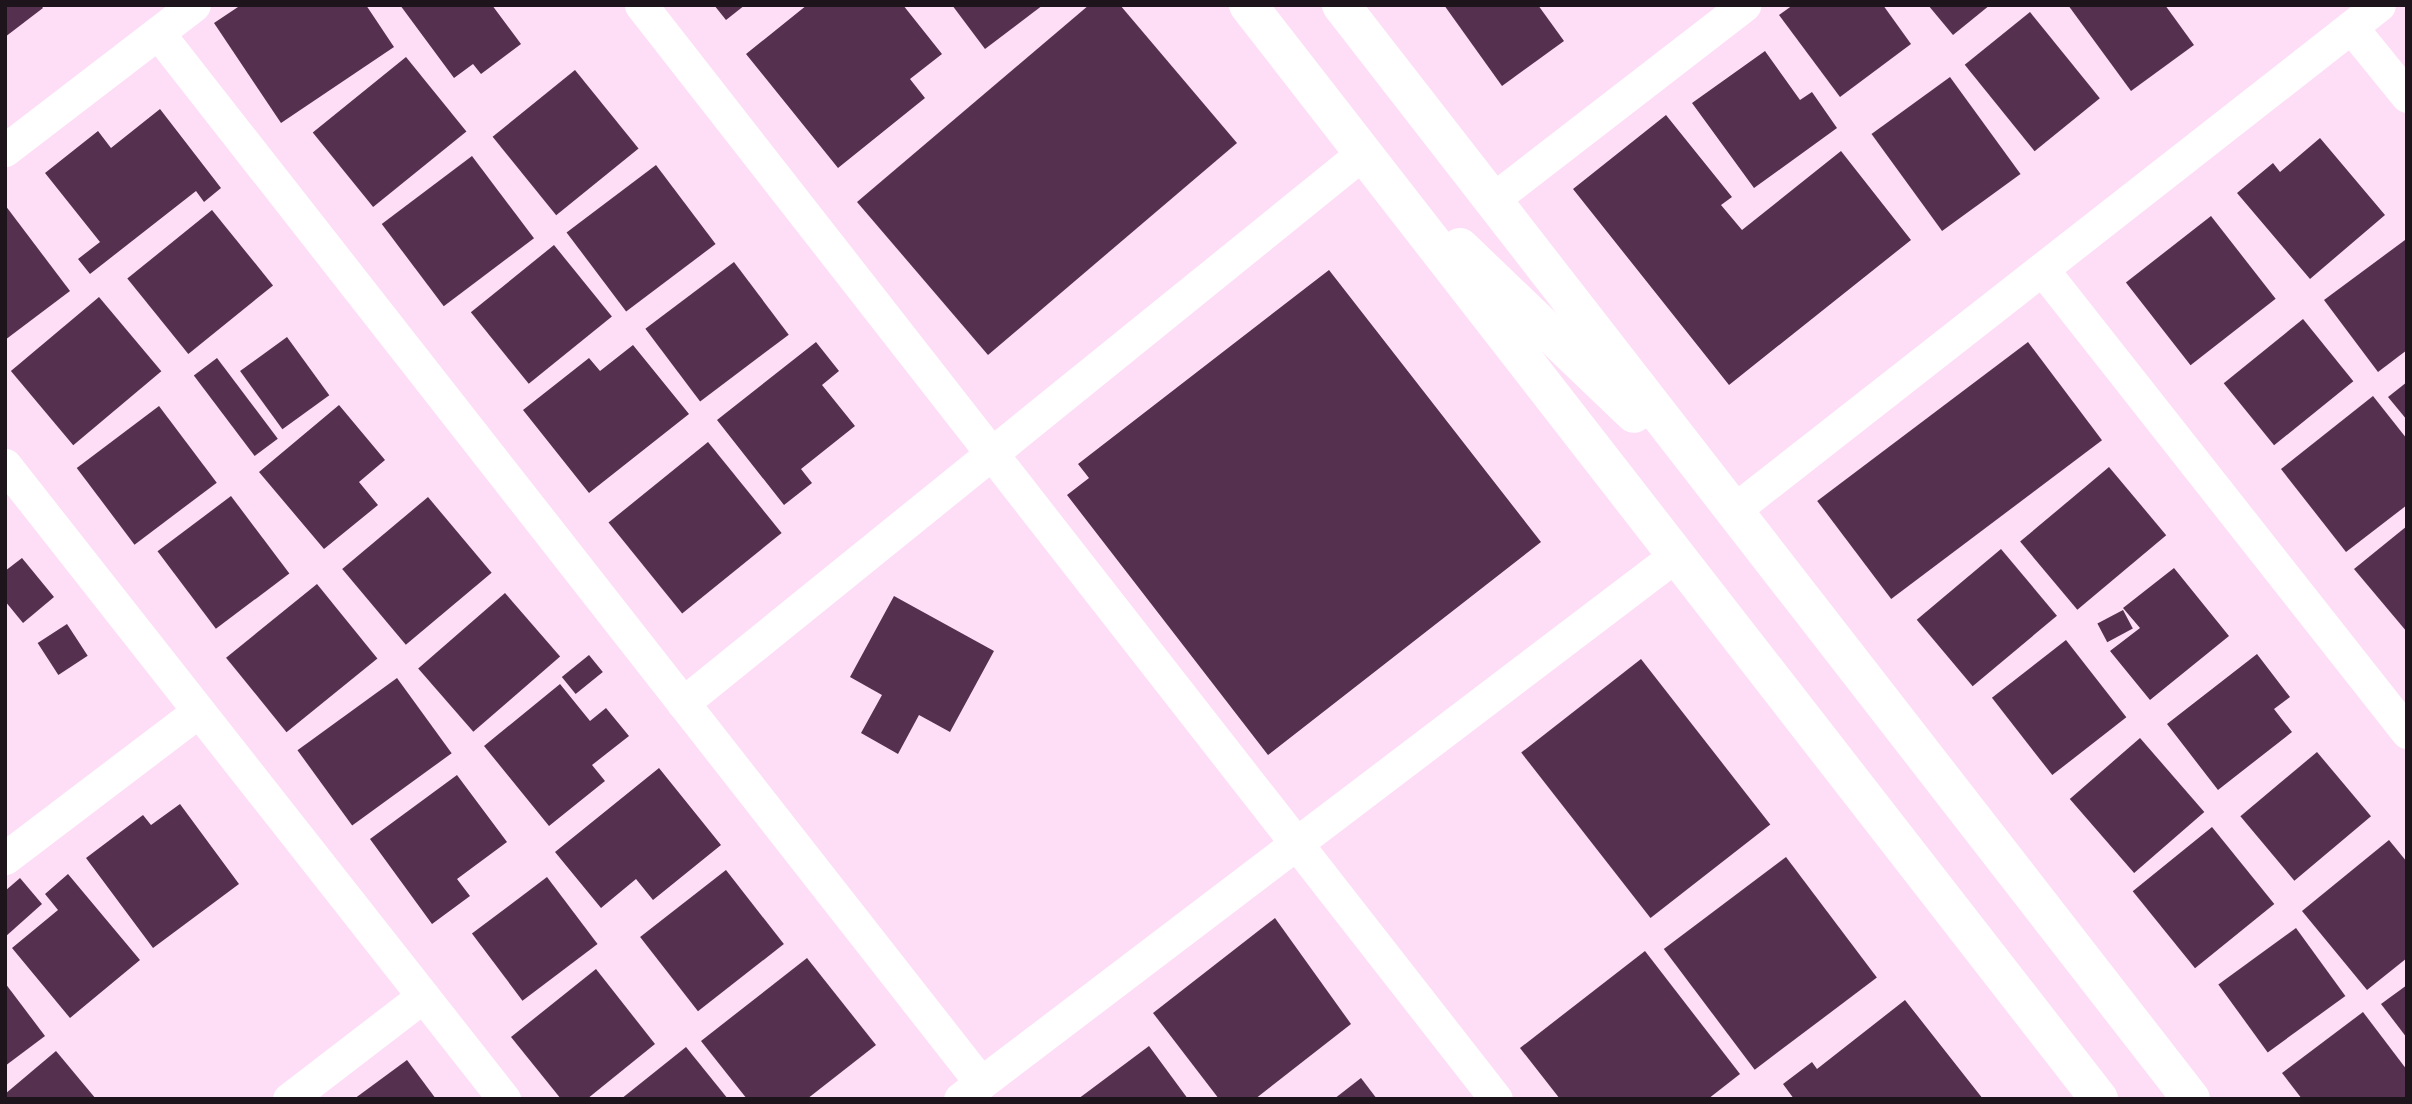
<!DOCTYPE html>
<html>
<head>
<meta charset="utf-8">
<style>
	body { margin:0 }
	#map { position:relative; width:2412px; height:1104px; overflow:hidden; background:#fddef6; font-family:"Golos Text",sans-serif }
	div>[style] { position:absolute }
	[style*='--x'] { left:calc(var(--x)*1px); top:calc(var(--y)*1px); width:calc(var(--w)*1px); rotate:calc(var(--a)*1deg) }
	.building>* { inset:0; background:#55314f; transform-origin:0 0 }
	.street>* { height:33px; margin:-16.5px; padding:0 16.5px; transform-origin:16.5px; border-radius:16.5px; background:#fff }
	.secondary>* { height:38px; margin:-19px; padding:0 19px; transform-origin:19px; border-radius:19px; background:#fff }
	span { translate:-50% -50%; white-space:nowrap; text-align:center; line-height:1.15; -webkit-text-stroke:7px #fddef6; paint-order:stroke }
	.frame { position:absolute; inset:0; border:7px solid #1e141c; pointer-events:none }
</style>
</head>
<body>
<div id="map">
	<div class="building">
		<div style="clip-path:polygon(5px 5px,41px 5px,43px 8px,5px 37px)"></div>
		<div style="clip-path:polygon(241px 5px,366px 5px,394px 47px,281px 123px,214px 23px)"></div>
		<div style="clip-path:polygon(400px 5px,492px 5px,521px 44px,481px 74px,473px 64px,454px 78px)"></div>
		<div style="clip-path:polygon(714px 5px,745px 5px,726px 20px)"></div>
		<div style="clip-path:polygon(807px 5px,903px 5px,942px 54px,910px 79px,925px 98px,838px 168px,746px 54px)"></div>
		<div style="clip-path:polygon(952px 5px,1043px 5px,985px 49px)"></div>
		<div style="clip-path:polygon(1089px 5px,1120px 5px,1237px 143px,988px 355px,857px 202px)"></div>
		<div style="clip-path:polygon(1444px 5px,1538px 5px,1564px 41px,1502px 86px)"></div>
		<div style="clip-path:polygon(1793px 5px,1883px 5px,1911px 44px,1840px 97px,1779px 15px)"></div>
		<div style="clip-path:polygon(1928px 5px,1990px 5px,1953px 35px)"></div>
		<div style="clip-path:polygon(2068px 5px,2165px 5px,2194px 45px,2131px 91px)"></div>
		<div style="left:2030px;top:12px;width:111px;height:84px;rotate:51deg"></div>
		<div style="clip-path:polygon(1765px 51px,1800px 100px,1812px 92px,1837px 128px,1754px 188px,1692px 103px)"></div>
		<div style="left:406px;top:57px;width:96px;height:120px;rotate:51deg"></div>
		<div style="left:575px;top:70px;width:101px;height:106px;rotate:51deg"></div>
		<div style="left:1950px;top:77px;width:120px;height:97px;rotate:54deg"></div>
		<div style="clip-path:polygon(160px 109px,221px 188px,204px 202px,196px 191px,90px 274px,78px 259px,100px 242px,45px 173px,98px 131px,111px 148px)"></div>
		<div style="clip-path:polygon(1666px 115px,1732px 197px,1721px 205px,1742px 230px,1841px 151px,1911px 240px,1729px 385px,1573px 189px)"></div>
		<div style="clip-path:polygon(2320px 138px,2385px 215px,2310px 279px,2237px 193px,2273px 163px,2280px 172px)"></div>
		<div style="left:472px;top:156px;width:103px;height:113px;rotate:53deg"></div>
		<div style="left:656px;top:165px;width:99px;height:112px;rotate:53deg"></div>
		<div style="clip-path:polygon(5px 205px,70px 291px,5px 340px)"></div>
		<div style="left:212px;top:210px;width:97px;height:109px;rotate:51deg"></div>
		<div style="left:2211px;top:216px;width:105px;height:108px;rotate:52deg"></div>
		<div style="clip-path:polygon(2405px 240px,2407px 350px,2378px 372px,2324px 300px)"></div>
		<div style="left:554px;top:245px;width:92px;height:107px;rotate:51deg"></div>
		<div style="left:734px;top:262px;width:91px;height:111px;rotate:53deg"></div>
		<div style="clip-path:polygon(1329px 270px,1541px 542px,1268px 755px,1067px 495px,1089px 478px,1078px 464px)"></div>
		<div style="left:99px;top:297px;width:97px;height:115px;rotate:50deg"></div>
		<div style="left:2303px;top:319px;width:80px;height:102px;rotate:51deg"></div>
		<div style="left:287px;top:337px;width:72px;height:58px;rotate:54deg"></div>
		<div style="clip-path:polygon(816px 342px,839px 371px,822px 385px,855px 426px,801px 469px,812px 483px,784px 505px,717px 420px)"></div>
		<div style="left:2028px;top:342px;width:123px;height:264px;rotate:53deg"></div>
		<div style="clip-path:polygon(633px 345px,689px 414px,589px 493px,523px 410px,589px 358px,600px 371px)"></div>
		<div style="left:217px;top:358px;width:101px;height:29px;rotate:53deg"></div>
		<div style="clip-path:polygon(2407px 382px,2407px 420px,2388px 397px)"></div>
		<div style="clip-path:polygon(2373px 396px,2407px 439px,2407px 505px,2346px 552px,2281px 469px)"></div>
		<div style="clip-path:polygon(339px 405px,385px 460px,359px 482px,378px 505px,324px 549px,259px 472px)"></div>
		<div style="left:159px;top:406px;width:96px;height:103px;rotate:53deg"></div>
		<div style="left:708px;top:442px;width:117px;height:128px;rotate:51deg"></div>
		<div style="left:2109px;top:467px;width:89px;height:116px;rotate:50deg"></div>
		<div style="left:231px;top:496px;width:97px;height:92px;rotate:53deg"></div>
		<div style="left:428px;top:497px;width:99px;height:112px;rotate:50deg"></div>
		<div style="clip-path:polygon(2407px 526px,2407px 632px,2354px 569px)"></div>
		<div style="left:2001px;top:549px;width:87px;height:110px;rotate:50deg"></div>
		<div style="clip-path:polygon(22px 558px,54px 597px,23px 623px,5px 601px,5px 571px)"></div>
		<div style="clip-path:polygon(2174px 568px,2229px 636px,2150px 700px,2110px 651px,2140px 628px,2123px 608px)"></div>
		<div style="left:317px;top:584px;width:96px;height:117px;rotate:51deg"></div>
		<div style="left:505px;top:593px;width:84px;height:115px;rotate:49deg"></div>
		<div style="clip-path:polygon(894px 596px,994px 651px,950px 732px,919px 715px,898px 754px,861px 733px,882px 695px,850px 677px)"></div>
		<div style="left:2123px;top:610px;width:21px;height:29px;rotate:62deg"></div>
		<div style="left:67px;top:624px;width:38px;height:35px;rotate:57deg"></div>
		<div style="left:2066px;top:640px;width:98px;height:94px;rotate:52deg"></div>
		<div style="clip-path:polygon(2257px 654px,2290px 697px,2274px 709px,2292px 732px,2218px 790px,2167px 724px)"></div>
		<div style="left:589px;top:655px;width:22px;height:35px;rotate:51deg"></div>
		<div style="left:1641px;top:659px;width:210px;height:152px;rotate:52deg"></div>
		<div style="left:397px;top:678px;width:93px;height:123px;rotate:54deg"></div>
		<div style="clip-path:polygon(560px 684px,590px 721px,606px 708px,629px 736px,592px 765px,605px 781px,549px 826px,484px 746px)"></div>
		<div style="left:2140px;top:738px;width:98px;height:93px;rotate:49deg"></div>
		<div style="left:2317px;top:752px;width:84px;height:100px;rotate:50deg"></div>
		<div style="clip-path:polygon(659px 768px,721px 845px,653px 900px,636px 879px,601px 908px,555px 852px)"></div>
		<div style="clip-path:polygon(457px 775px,507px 842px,457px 879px,470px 896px,432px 924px,370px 839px)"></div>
		<div style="clip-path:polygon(180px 804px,239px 884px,153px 948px,86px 858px,143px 815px,151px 825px)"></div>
		<div style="left:2212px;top:827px;width:99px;height:102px;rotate:51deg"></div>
		<div style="clip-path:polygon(2389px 840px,2407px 862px,2407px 958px,2367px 990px,2302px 911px)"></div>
		<div style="left:1786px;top:857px;width:151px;height:153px;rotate:53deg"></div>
		<div style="left:726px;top:870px;width:94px;height:109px;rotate:52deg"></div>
		<div style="clip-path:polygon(68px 874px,140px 960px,70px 1018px,12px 948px,58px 910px,45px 894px)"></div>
		<div style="left:547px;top:877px;width:84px;height:94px;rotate:53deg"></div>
		<div style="clip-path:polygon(20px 878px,42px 904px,5px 937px,5px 891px)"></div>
		<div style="clip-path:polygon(1275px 918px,1351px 1024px,1255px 1099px,1219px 1099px,1153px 1013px)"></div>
		<div style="left:2296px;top:928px;width:84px;height:96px;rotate:54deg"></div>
		<div style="clip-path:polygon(1645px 951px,1740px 1074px,1708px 1099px,1560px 1099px,1520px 1048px)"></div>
		<div style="clip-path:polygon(807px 958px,876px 1045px,807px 1099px,747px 1099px,701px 1041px)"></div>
		<div style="clip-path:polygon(596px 969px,655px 1044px,587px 1099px,561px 1099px,511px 1037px)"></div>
		<div style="clip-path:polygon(5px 983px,45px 1036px,5px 1066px)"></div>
		<div style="clip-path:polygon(2407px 985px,2407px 1038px,2381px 1004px)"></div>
		<div style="clip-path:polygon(1905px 1000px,1983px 1099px,1794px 1099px,1783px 1084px,1812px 1062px,1817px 1069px)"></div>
		<div style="clip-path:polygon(2363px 1012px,2407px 1070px,2407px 1099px,2302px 1099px,2282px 1073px)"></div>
		<div style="clip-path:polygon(1149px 1046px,1188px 1099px,1078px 1099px)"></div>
		<div style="clip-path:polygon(686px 1047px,728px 1099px,621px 1099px)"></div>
		<div style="clip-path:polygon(56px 1051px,96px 1099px,5px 1099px,5px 1094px)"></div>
		<div style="clip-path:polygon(407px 1060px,436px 1099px,354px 1099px)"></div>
		<div style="clip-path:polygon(1361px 1078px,1377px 1099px,1334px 1099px)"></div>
	</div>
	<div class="street">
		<div style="--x:641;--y:5;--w:1388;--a:51.99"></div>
		<div style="--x:2351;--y:27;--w:89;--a:50.9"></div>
		<div style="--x:158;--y:33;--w:1334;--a:51.91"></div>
		<div style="--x:5;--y:150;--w:238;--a:-37.5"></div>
		<div style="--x:1492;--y:200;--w:319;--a:-37.7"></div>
		<div style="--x:2042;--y:269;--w:590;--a:51.75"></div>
		<div style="--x:5;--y:465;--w:807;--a:51.79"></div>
		<div style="--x:1734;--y:510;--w:819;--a:-38.06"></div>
		<div style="--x:683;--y:703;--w:875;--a:-38.97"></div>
		<div style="--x:5;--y:858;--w:243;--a:-37.2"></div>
		<div style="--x:289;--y:1099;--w:169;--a:-37.5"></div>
		<div style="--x:960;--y:1099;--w:899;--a:-37.23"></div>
	</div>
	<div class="secondary">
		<div style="--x:1248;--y:5;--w:1386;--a:52.12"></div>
		<div style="--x:1341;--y:5;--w:1385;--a:52.15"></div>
		<div style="--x:1460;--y:247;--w:241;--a:43.8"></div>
	</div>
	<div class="frame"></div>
</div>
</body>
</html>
